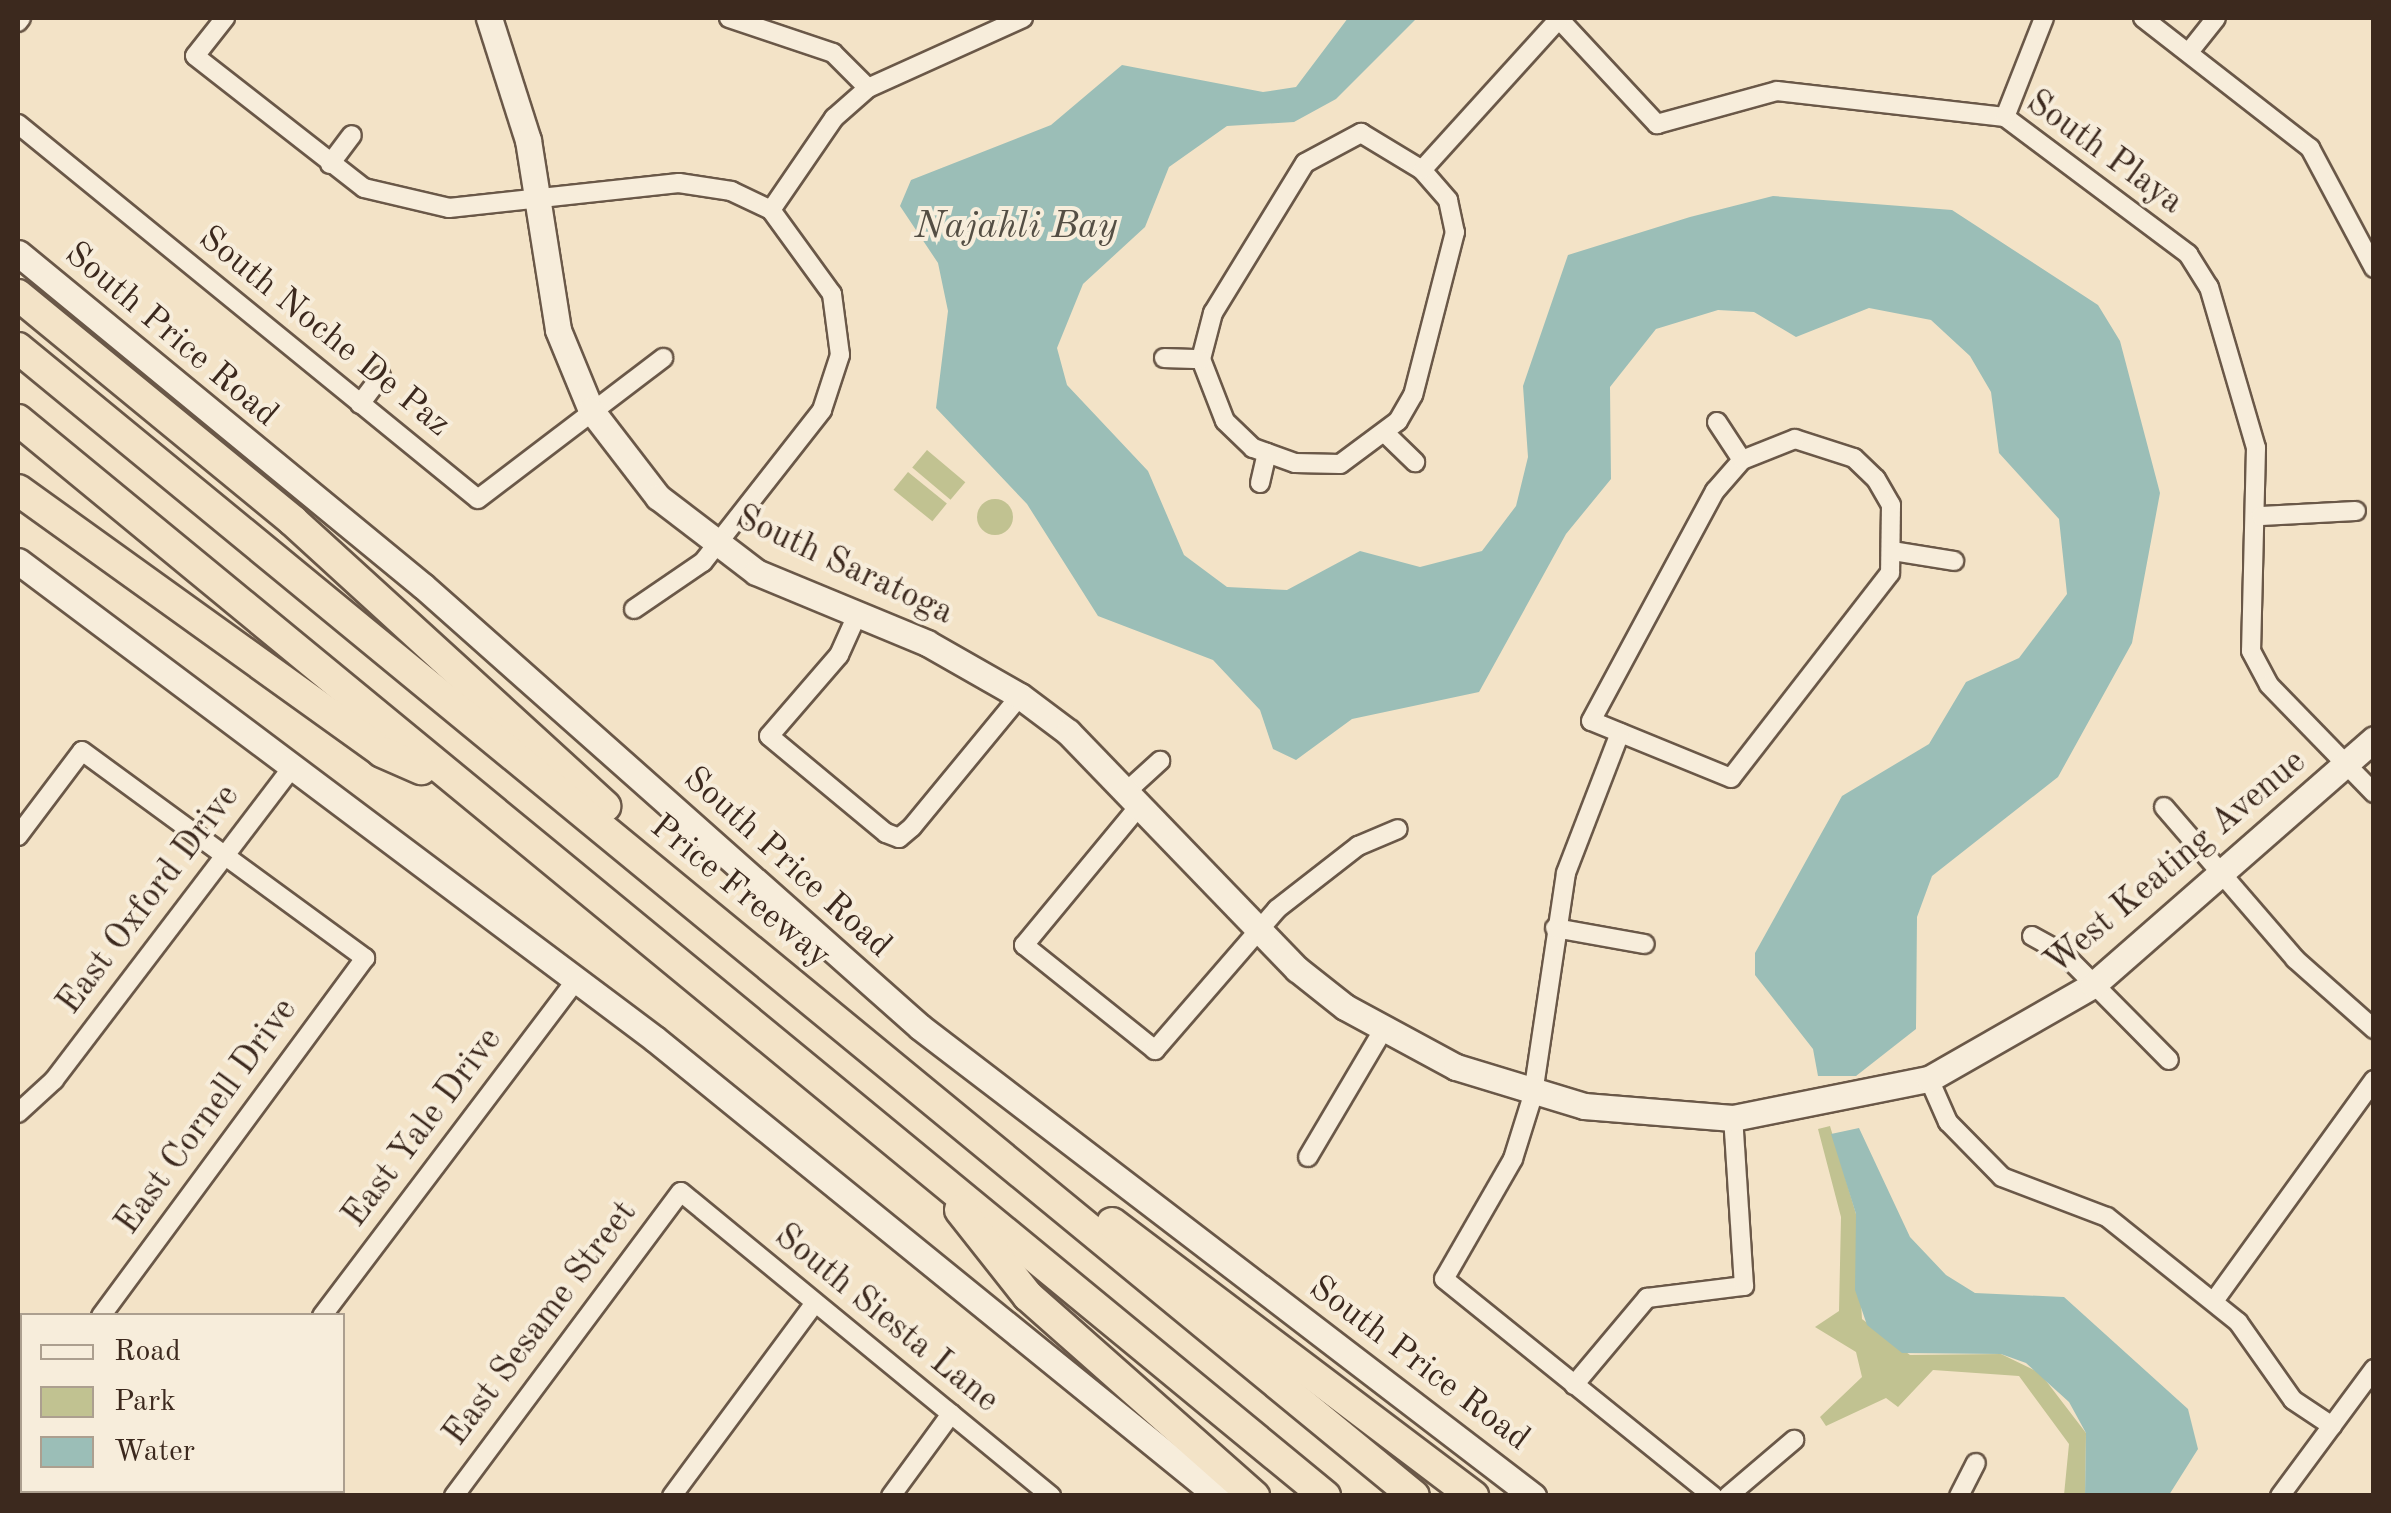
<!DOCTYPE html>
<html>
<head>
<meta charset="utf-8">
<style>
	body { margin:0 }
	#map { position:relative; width:2391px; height:1513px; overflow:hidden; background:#f3e3c7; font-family:"Old Standard TT",serif }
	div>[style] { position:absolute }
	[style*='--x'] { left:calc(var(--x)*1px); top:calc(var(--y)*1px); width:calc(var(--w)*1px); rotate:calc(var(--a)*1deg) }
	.green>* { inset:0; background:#c1c291; transform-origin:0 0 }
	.round { border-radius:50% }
	.water>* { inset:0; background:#9bbeb7 }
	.roads { filter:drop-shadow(2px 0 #6a5848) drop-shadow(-2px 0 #6a5848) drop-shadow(0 2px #6a5848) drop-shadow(0 -2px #6a5848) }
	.street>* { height:18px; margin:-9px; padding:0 9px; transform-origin:9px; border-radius:9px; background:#f7eddb }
	.secondary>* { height:25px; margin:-12.5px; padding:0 12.5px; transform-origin:12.5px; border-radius:12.5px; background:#f7eddb }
	.highway>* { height:30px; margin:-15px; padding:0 15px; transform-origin:15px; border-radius:15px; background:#f3e3c7 }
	span { translate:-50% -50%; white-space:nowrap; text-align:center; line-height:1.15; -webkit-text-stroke:8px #f7eddb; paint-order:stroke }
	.street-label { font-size:35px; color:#3c291e }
	.water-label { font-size:38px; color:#544e44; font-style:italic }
	.frame { position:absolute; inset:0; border:20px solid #3c291e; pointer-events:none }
	.legend { position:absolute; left:20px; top:1313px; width:325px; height:180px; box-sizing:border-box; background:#f7eddb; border:2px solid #ac9f8f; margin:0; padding:12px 18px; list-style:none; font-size:30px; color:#3c291e }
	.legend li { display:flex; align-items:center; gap:20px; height:50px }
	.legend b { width:50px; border:2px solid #ac9f8f }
</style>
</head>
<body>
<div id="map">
	<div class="green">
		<div style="left:927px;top:450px;width:50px;height:23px;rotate:40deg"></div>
		<div style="left:908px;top:472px;width:50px;height:23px;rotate:39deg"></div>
		<div class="round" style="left:977px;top:499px;width:36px;height:36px"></div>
		<div style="clip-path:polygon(1830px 1126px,1856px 1214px,1862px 1319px,1910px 1355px,2001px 1354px,2040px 1373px,2086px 1433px,2085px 1495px,2064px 1495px,2069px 1444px,2019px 1376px,1933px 1370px,1898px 1407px,1886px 1398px,1826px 1426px,1820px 1417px,1862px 1377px,1856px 1352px,1815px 1327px,1839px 1311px,1841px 1217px,1818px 1129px)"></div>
	</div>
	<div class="water">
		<div style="clip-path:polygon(1348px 18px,1417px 18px,1336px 99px,1294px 122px,1227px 126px,1169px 167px,1145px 227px,1083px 284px,1057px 348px,1067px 385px,1148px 471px,1184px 555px,1227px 587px,1287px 590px,1360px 551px,1420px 567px,1482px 551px,1516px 506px,1528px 457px,1523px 386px,1568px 255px,1690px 217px,1773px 196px,1952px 210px,2098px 305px,2120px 341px,2160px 493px,2132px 643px,2058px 777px,1932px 876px,1917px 917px,1916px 1029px,1856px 1076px,1818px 1076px,1813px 1049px,1755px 975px,1755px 953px,1842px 796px,1929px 744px,1966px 682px,2019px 658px,2067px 594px,2059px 519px,1999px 453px,1991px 392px,1970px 356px,1931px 320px,1869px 308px,1796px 337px,1754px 312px,1718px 310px,1656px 329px,1610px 387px,1611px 479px,1566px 534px,1479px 692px,1352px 719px,1296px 760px,1273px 749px,1260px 710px,1213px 660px,1098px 616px,1027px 504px,936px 408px,948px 311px,938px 263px,900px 206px,911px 180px,1051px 125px,1122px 65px,1263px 92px,1296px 87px)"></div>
		<div style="clip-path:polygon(1859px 1128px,1910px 1237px,1946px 1275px,1975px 1293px,2064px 1297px,2188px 1409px,2198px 1449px,2169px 1495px,2085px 1495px,2086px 1433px,2069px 1402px,2026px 1363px,2001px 1354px,1902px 1353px,1867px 1325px,1855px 1290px,1856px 1214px,1831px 1134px)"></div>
	</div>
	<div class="roads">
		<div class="street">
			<div style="--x:225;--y:18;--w:48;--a:128.3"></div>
			<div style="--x:195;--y:56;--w:214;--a:38"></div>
			<div style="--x:364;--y:188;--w:87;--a:13.2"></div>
			<div style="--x:449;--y:208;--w:231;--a:-6.2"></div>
			<div style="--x:679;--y:183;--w:53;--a:8.7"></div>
			<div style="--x:731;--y:191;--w:44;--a:25.4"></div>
			<div style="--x:729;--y:18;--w:110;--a:18.6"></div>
			<div style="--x:833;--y:53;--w:49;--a:45"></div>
			<div style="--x:2143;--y:18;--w:212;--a:37.9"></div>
			<div style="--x:2310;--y:148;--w:136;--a:61.9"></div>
			<div style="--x:1559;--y:19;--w:144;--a:47"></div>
			<div style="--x:1657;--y:124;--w:124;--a:-15.4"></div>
			<div style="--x:1777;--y:91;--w:229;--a:6.5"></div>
			<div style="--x:2005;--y:117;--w:229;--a:36.8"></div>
			<div style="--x:2188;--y:254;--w:39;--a:58"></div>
			<div style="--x:2209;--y:287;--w:168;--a:73.7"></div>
			<div style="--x:2256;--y:448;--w:203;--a:91.4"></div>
			<div style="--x:2251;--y:651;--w:38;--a:62"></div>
			<div style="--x:2269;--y:685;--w:151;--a:45.8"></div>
			<div style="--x:18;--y:22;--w:5;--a:-53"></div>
			<div style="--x:2189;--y:52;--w:43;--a:-51.5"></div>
			<div style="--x:2005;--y:117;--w:106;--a:-68.5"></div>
			<div style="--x:18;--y:124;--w:593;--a:39.19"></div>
			<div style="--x:478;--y:499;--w:233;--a:-37.3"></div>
			<div style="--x:1361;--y:133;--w:71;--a:31.2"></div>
			<div style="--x:1422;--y:170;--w:40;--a:49"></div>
			<div style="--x:1448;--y:200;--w:33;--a:78"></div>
			<div style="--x:1455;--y:232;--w:168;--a:104.4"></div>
			<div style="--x:1413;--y:395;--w:30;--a:120"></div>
			<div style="--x:1398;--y:421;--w:72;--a:143.4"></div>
			<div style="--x:1340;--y:464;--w:45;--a:-178.7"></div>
			<div style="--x:1295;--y:463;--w:45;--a:-160.3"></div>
			<div style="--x:1253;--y:448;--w:39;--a:-136"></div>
			<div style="--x:1225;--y:421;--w:66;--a:-111.2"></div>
			<div style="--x:1201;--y:359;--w:48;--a:-75.4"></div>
			<div style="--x:1213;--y:313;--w:176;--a:-58.5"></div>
			<div style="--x:1305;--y:163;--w:64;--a:-28.2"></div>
			<div style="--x:330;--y:164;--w:36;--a:-53"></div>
			<div style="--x:1422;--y:170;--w:205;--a:-47.8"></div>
			<div style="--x:1164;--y:358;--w:37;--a:2"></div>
			<div style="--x:360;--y:404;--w:35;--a:-53"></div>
			<div style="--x:1717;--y:422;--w:45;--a:56.7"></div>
			<div style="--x:1385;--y:433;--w:42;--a:44"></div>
			<div style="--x:1795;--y:439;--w:62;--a:17.9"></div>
			<div style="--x:1854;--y:458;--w:30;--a:44"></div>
			<div style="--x:1876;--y:479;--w:30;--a:60"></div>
			<div style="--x:1891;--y:505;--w:68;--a:90.8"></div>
			<div style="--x:1890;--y:573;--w:259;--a:127.8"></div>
			<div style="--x:1731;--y:778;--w:151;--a:-157.8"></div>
			<div style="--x:1591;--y:721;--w:261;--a:-61.7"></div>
			<div style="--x:1715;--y:491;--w:41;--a:-48.9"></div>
			<div style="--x:1742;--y:460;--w:57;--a:-21.6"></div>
			<div style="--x:1260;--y:483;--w:31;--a:-77"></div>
			<div style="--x:2261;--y:516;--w:95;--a:-3"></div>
			<div style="--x:1893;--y:551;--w:62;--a:9.3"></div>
			<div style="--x:634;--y:609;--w:83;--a:-34.3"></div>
			<div style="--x:703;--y:562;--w:193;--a:-51.9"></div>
			<div style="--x:822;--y:410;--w:58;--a:-71.9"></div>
			<div style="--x:840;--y:355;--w:62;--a:-97.5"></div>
			<div style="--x:832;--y:294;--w:104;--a:-126"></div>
			<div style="--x:771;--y:210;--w:112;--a:-55.6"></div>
			<div style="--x:834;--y:118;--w:45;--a:-41.4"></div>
			<div style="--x:868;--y:88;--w:170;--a:-24.3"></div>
			<div style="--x:857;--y:615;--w:44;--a:114.2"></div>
			<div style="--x:839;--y:655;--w:107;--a:130.8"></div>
			<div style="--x:769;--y:736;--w:152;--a:39.7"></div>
			<div style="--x:886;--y:833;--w:14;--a:21"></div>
			<div style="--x:899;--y:838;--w:17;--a:-40"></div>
			<div style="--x:912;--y:827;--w:170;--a:-50.5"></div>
			<div style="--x:1620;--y:733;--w:150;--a:111.1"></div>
			<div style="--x:1566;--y:873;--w:224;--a:98.5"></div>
			<div style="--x:1533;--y:1095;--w:67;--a:107.4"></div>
			<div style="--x:1513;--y:1159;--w:138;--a:119.9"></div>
			<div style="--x:1444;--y:1279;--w:346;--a:38.9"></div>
			<div style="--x:1127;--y:791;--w:45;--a:-42.3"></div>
			<div style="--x:1140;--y:805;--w:182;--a:129.6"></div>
			<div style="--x:1024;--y:945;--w:168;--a:38.7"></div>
			<div style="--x:1155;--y:1050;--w:186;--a:-49.1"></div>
			<div style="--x:1277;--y:909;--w:103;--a:-37.9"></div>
			<div style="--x:1358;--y:846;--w:43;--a:-23"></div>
			<div style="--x:2164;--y:807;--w:201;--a:49.2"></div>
			<div style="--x:2295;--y:959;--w:106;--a:41.5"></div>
			<div style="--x:18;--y:836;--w:106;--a:-53"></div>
			<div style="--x:82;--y:751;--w:351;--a:36.2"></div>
			<div style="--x:365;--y:958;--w:445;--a:126.4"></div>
			<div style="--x:1555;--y:928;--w:91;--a:10.1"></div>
			<div style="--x:2032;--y:936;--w:37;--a:29"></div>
			<div style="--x:2064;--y:954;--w:149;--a:45.3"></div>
			<div style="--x:1929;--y:1079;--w:47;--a:66.2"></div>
			<div style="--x:1948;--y:1122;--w:77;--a:45.5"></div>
			<div style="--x:2002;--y:1177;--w:112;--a:20.9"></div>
			<div style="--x:2107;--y:1217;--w:168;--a:38.7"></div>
			<div style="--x:2238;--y:1322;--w:95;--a:54.8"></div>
			<div style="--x:2293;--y:1400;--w:47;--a:33.7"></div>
			<div style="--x:18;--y:1113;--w:49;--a:-42.5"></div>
			<div style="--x:54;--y:1080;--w:391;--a:-52.7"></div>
			<div style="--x:1308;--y:1157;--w:147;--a:-59.4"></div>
			<div style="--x:2214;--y:1301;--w:273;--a:-54.1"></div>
			<div style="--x:322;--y:1316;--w:421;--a:-52.9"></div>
			<div style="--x:18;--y:1370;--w:4;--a:-27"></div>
			<div style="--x:1574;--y:1385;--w:114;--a:-50"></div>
			<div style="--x:1647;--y:1298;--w:98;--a:-7.1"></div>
			<div style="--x:1744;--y:1286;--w:168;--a:-93.7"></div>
			<div style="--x:186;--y:1496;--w:7;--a:-63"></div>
			<div style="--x:454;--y:1496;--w:379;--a:-53.3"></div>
			<div style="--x:681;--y:1192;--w:479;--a:39.4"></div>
			<div style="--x:672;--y:1496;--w:240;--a:-53.5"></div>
			<div style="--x:891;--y:1496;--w:102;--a:-53.8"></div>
			<div style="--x:1728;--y:1496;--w:87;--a:-40.3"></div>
			<div style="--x:1959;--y:1496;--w:37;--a:-63"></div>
			<div style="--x:2280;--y:1496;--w:158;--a:-53.5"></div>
		</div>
		<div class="secondary">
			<div style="--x:489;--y:18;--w:128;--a:72.3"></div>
			<div style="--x:528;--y:140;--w:192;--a:81"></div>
			<div style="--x:558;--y:330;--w:87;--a:67.6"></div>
			<div style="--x:591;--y:410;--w:110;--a:52.4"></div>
			<div style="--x:658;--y:497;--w:123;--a:37.4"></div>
			<div style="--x:756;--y:572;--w:185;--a:22.5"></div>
			<div style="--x:927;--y:643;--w:107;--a:29.7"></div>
			<div style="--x:1020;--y:696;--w:60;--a:36.9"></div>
			<div style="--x:1068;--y:732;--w:330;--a:46"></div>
			<div style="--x:1297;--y:969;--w:61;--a:38.4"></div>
			<div style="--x:1345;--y:1007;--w:126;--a:28.4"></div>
			<div style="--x:1456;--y:1067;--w:134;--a:16.9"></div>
			<div style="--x:1584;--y:1106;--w:149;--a:4.6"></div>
			<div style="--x:1733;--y:1118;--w:200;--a:-11.3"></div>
			<div style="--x:1929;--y:1079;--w:189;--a:-29.8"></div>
			<div style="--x:2093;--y:985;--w:373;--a:-41.2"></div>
			<div style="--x:18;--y:253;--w:524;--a:39.43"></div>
			<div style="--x:423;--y:586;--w:664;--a:41.58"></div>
			<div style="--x:920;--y:1027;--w:772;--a:37.42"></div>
			<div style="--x:18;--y:561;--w:796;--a:36.88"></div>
			<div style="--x:655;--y:1039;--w:725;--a:39.07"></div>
		</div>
		<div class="highway">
			<div style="--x:18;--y:295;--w:356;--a:39.4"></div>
			<div style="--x:293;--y:521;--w:423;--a:42.4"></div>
			<div style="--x:18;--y:348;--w:1807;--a:39.43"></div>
			<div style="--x:18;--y:420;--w:1693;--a:39.46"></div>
			<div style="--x:18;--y:490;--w:448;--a:35.7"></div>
			<div style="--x:382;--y:752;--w:43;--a:23.6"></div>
			<div style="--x:960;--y:1210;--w:110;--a:51.7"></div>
			<div style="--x:1028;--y:1296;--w:302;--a:41.5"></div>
			<div style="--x:1112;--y:1223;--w:453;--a:37.1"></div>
		</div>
	</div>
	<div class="street-label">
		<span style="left:2104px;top:153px;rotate:36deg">South Playa</span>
		<span style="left:324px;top:332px;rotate:39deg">South Noche De Paz</span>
		<span style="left:171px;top:335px;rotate:40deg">South Price Road</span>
		<span style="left:844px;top:566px;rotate:25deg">South Saratoga</span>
		<span style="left:787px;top:863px;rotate:42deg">South Price Road</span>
		<span style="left:2176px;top:863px;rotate:-40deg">West Keating Avenue</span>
		<span style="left:740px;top:892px;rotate:39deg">Price Freeway</span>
		<span style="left:149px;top:900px;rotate:-53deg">East Oxford Drive</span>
		<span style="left:207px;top:1117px;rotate:-54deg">East Cornell Drive</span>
		<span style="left:423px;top:1128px;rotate:-53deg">East Yale Drive</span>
		<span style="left:886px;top:1319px;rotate:39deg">South Siesta Lane</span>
		<span style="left:541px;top:1324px;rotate:-53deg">East Sesame Street</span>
		<span style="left:1419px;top:1364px;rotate:37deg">South Price Road</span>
	</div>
	<div class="water-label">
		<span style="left:1016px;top:228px">Najahli Bay</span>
	</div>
	<div class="frame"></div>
	<ul class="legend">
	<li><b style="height:12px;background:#f7eddb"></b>Road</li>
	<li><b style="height:28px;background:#c1c291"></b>Park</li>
	<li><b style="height:28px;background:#9bbeb7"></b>Water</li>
	</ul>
</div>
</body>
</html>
